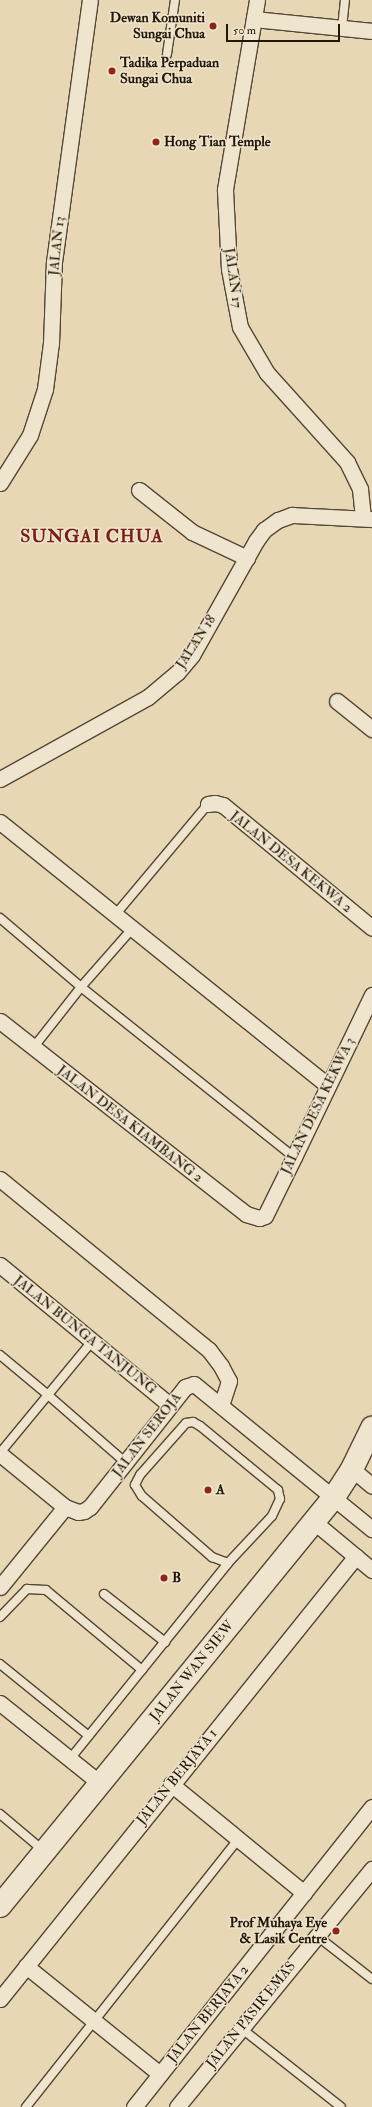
<!DOCTYPE html>
<html>
<head>
<meta charset="utf-8">
<style>
	body { margin:0 }
	#map { position:relative; width:372px; height:2107px; overflow:hidden; background:#e7d7b4; font-family:"IM FELL Double Pica",serif }
	div>[style] { position:absolute }
	[style*='--x'] { left:calc(var(--x)*1px); top:calc(var(--y)*1px); width:calc(var(--w)*1px); rotate:calc(var(--a)*1deg) }
	.roads { filter:drop-shadow(1px 0 #544733) drop-shadow(-1px 0 #544733) drop-shadow(0 1px #544733) drop-shadow(0 -1px #544733) }
	.lane>* { height:8px; margin:-4px; padding:0 4px; transform-origin:4px; border-radius:4px; background:#efe5ce }
	.street>* { height:15px; margin:-7.5px; padding:0 7.5px; transform-origin:7.5px; border-radius:7.5px; background:#efe5ce }
	.secondary>* { height:22px; margin:-11px; padding:0 11px; transform-origin:11px; border-radius:11px; background:#efe5ce }
	.dots>* { width:11px; height:11px; translate:-50% -50%; box-sizing:border-box; border:2px solid #efe5ce; border-radius:50% }
	span { translate:-50% -50%; white-space:nowrap; text-align:center; line-height:1.15; -webkit-text-stroke:3px #efe5ce; paint-order:stroke }
	.poi-label { font-size:14px; color:#231708; font-weight:700 }
	.right { translate:-100% -50%; text-align:right }
	.left { translate:0 -50%; text-align:left }
	.street-label { font-size:14px; color:#231708 }
	.district-label { font-size:18px; color:#7a1f14; font-weight:700; letter-spacing:1px }
	.scale { position:absolute; left:226px; top:24px; width:114px; height:18px; box-sizing:border-box; border:2px solid #231708; border-top:0; padding-left:5px; font-size:12px; line-height:14px; white-space:nowrap; color:#231708; -webkit-text-stroke:3px #efe5ce; paint-order:stroke }
</style>
</head>
<body>
<div id="map">
	<div class="roads">
		<div class="lane">
			<div style="--x:342;--y:28;--w:28;--a:-84"></div>
			<div style="--x:167;--y:54;--w:55;--a:-81.6"></div>
			<div style="--x:115;--y:915;--w:145;--a:-50"></div>
			<div style="--x:0;--y:918;--w:106;--a:40.4"></div>
			<div style="--x:81;--y:987;--w:273;--a:38.6"></div>
			<div style="--x:33;--y:1048;--w:78;--a:-51.8"></div>
			<div style="--x:81;--y:987;--w:77;--a:-48.7"></div>
			<div style="--x:0;--y:1355;--w:62;--a:39.8"></div>
			<div style="--x:48;--y:1395;--w:102;--a:41"></div>
			<div style="--x:0;--y:1453;--w:146;--a:-50.5"></div>
			<div style="--x:104;--y:1594;--w:78;--a:38.2"></div>
			<div style="--x:0;--y:1617;--w:39;--a:-46"></div>
			<div style="--x:27;--y:1589;--w:19;--a:3"></div>
			<div style="--x:46;--y:1590;--w:125;--a:39.8"></div>
			<div style="--x:0;--y:1664;--w:114;--a:39"></div>
			<div style="--x:70;--y:1759;--w:252;--a:-51.1"></div>
			<div style="--x:228;--y:1563;--w:64;--a:-46.9"></div>
			<div style="--x:272;--y:1516;--w:19;--a:-65"></div>
			<div style="--x:280;--y:1499;--w:9;--a:-103"></div>
			<div style="--x:278;--y:1490;--w:101;--a:-140.6"></div>
			<div style="--x:200;--y:1426;--w:8;--a:-150"></div>
			<div style="--x:193;--y:1422;--w:7;--a:172"></div>
			<div style="--x:186;--y:1423;--w:69;--a:131.5"></div>
			<div style="--x:140;--y:1475;--w:11;--a:117"></div>
			<div style="--x:135;--y:1485;--w:13;--a:58"></div>
			<div style="--x:142;--y:1496;--w:93;--a:41.1"></div>
			<div style="--x:212;--y:1557;--w:17;--a:21"></div>
			<div style="--x:0;--y:1814;--w:57;--a:40.1"></div>
			<div style="--x:316;--y:1935;--w:71;--a:38.2"></div>
			<div style="--x:241;--y:2028;--w:127;--a:38.3"></div>
			<div style="--x:26;--y:2107;--w:341;--a:-51.6"></div>
		</div>
		<div class="street">
			<div style="--x:257;--y:0;--w:193;--a:99.6"></div>
			<div style="--x:225;--y:190;--w:79;--a:87.1"></div>
			<div style="--x:229;--y:269;--w:59;--a:79.3"></div>
			<div style="--x:240;--y:327;--w:53;--a:59.6"></div>
			<div style="--x:267;--y:373;--w:120;--a:48"></div>
			<div style="--x:347;--y:462;--w:30;--a:64"></div>
			<div style="--x:360;--y:489;--w:29;--a:84"></div>
			<div style="--x:254;--y:19;--w:119;--a:5.8"></div>
			<div style="--x:0;--y:483;--w:57;--a:-58"></div>
			<div style="--x:30;--y:435;--w:48;--a:-71.9"></div>
			<div style="--x:45;--y:389;--w:46;--a:-82.6"></div>
			<div style="--x:51;--y:343;--w:81;--a:-87.9"></div>
			<div style="--x:54;--y:262;--w:264;--a:-82.2"></div>
			<div style="--x:139;--y:490;--w:68;--a:38.4"></div>
			<div style="--x:192;--y:532;--w:61;--a:25.3"></div>
			<div style="--x:337;--y:701;--w:45;--a:38.7"></div>
			<div style="--x:0;--y:779;--w:169;--a:-29"></div>
			<div style="--x:148;--y:697;--w:38;--a:-40"></div>
			<div style="--x:177;--y:673;--w:23;--a:-50"></div>
			<div style="--x:192;--y:655;--w:131;--a:-60.7"></div>
			<div style="--x:256;--y:541;--w:14;--a:-54"></div>
			<div style="--x:264;--y:530;--w:17;--a:-36"></div>
			<div style="--x:278;--y:520;--w:15;--a:-20"></div>
			<div style="--x:292;--y:515;--w:80;--a:2.9"></div>
			<div style="--x:208;--y:804;--w:7;--a:-8"></div>
			<div style="--x:215;--y:803;--w:8;--a:14"></div>
			<div style="--x:223;--y:805;--w:193;--a:39.5"></div>
			<div style="--x:0;--y:822;--w:420;--a:38.8"></div>
			<div style="--x:0;--y:1021;--w:313;--a:38.1"></div>
			<div style="--x:246;--y:1214;--w:14;--a:17"></div>
			<div style="--x:259;--y:1218;--w:6;--a:-18"></div>
			<div style="--x:265;--y:1216;--w:66;--a:-63.8"></div>
			<div style="--x:294;--y:1157;--w:180;--a:-64.3"></div>
			<div style="--x:0;--y:1179;--w:270;--a:39.3"></div>
			<div style="--x:209;--y:1350;--w:20;--a:53"></div>
			<div style="--x:221;--y:1366;--w:17;--a:62"></div>
			<div style="--x:229;--y:1381;--w:25;--a:108"></div>
			<div style="--x:0;--y:1265;--w:220;--a:39.5"></div>
			<div style="--x:0;--y:1454;--w:84;--a:39.2"></div>
			<div style="--x:65;--y:1507;--w:14;--a:21"></div>
			<div style="--x:78;--y:1512;--w:6;--a:-9"></div>
			<div style="--x:84;--y:1511;--w:7;--a:-34"></div>
			<div style="--x:90;--y:1507;--w:153;--a:-51.6"></div>
			<div style="--x:185;--y:1387;--w:9;--a:-18"></div>
			<div style="--x:194;--y:1384;--w:230;--a:39.2"></div>
			<div style="--x:352;--y:1469;--w:26;--a:40"></div>
			<div style="--x:313;--y:1521;--w:77;--a:39.7"></div>
			<div style="--x:0;--y:1587;--w:103;--a:-50.9"></div>
			<div style="--x:0;--y:1703;--w:128;--a:38.7"></div>
			<div style="--x:171;--y:1784;--w:172;--a:39.3"></div>
			<div style="--x:26;--y:1966;--w:172;--a:38.9"></div>
			<div style="--x:0;--y:1999;--w:568;--a:-51.21"></div>
			<div style="--x:134;--y:2107;--w:383;--a:-51.6"></div>
			<div style="--x:177;--y:2107;--w:308;--a:-50.7"></div>
		</div>
		<div class="secondary">
			<div style="--x:0;--y:1906;--w:528;--a:-50.76"></div>
			<div style="--x:334;--y:1497;--w:33;--a:-57"></div>
			<div style="--x:352;--y:1469;--w:46;--a:-64"></div>
		</div>
	</div>
	<div class="dots">
		<div style="left:213px;top:26px;background:#8f2418"></div>
		<div style="left:112px;top:71px;background:#8f2418"></div>
		<div style="left:156px;top:142px;background:#8f2418"></div>
		<div style="left:208px;top:1490px;background:#8f2418"></div>
		<div style="left:164px;top:1578px;background:#8f2418"></div>
		<div style="left:336px;top:1931px;background:#8f2418"></div>
	</div>
	<div class="poi-label">
		<span class="right" style="left:205px;top:26px">Dewan Komuniti<br>Sungai Chua</span>
		<span class="left" style="left:120px;top:71px">Tadika Perpaduan<br>Sungai Chua</span>
		<span class="left" style="left:164px;top:142px">Hong Tian Temple</span>
		<span class="left" style="left:216px;top:1490px">A</span>
		<span class="left" style="left:172px;top:1578px">B</span>
		<span class="right" style="left:327px;top:1931px">Prof Muhaya Eye<br>&amp; Lasik Centre</span>
	</div>
	<div class="street-label">
		<span style="left:57px;top:246px;rotate:-84deg">JALAN 13</span>
		<span style="left:233px;top:278px;rotate:82deg">JALAN 17</span>
		<span style="left:196px;top:642px;rotate:-57deg">JALAN 18</span>
		<span style="left:291px;top:862px;rotate:39deg">JALAN DESA KEKWA 2</span>
		<span style="left:318px;top:1106px;rotate:-64deg">JALAN DESA KEKWA 3</span>
		<span style="left:130px;top:1124px;rotate:38deg">JALAN DESA KIAMBANG 2</span>
		<span style="left:85px;top:1335px;rotate:39deg">JALAN BUNGA TANJUNG</span>
		<span style="left:147px;top:1435px;rotate:-52deg">JALAN SEROJA</span>
		<span style="left:192px;top:1671px;rotate:-51deg">JALAN WAN SIEW</span>
		<span style="left:177px;top:1777px;rotate:-51deg">JALAN BERJAYA 1</span>
		<span style="left:208px;top:2014px;rotate:-51deg">JALAN BERJAYA 2</span>
		<span style="left:251px;top:2015px;rotate:-51deg">JALAN PASIR EMAS</span>
	</div>
	<div class="district-label">
		<span style="left:92px;top:537px">SUNGAI CHUA</span>
	</div>
	<div class="scale">50 m</div>
</div>
</body>
</html>
